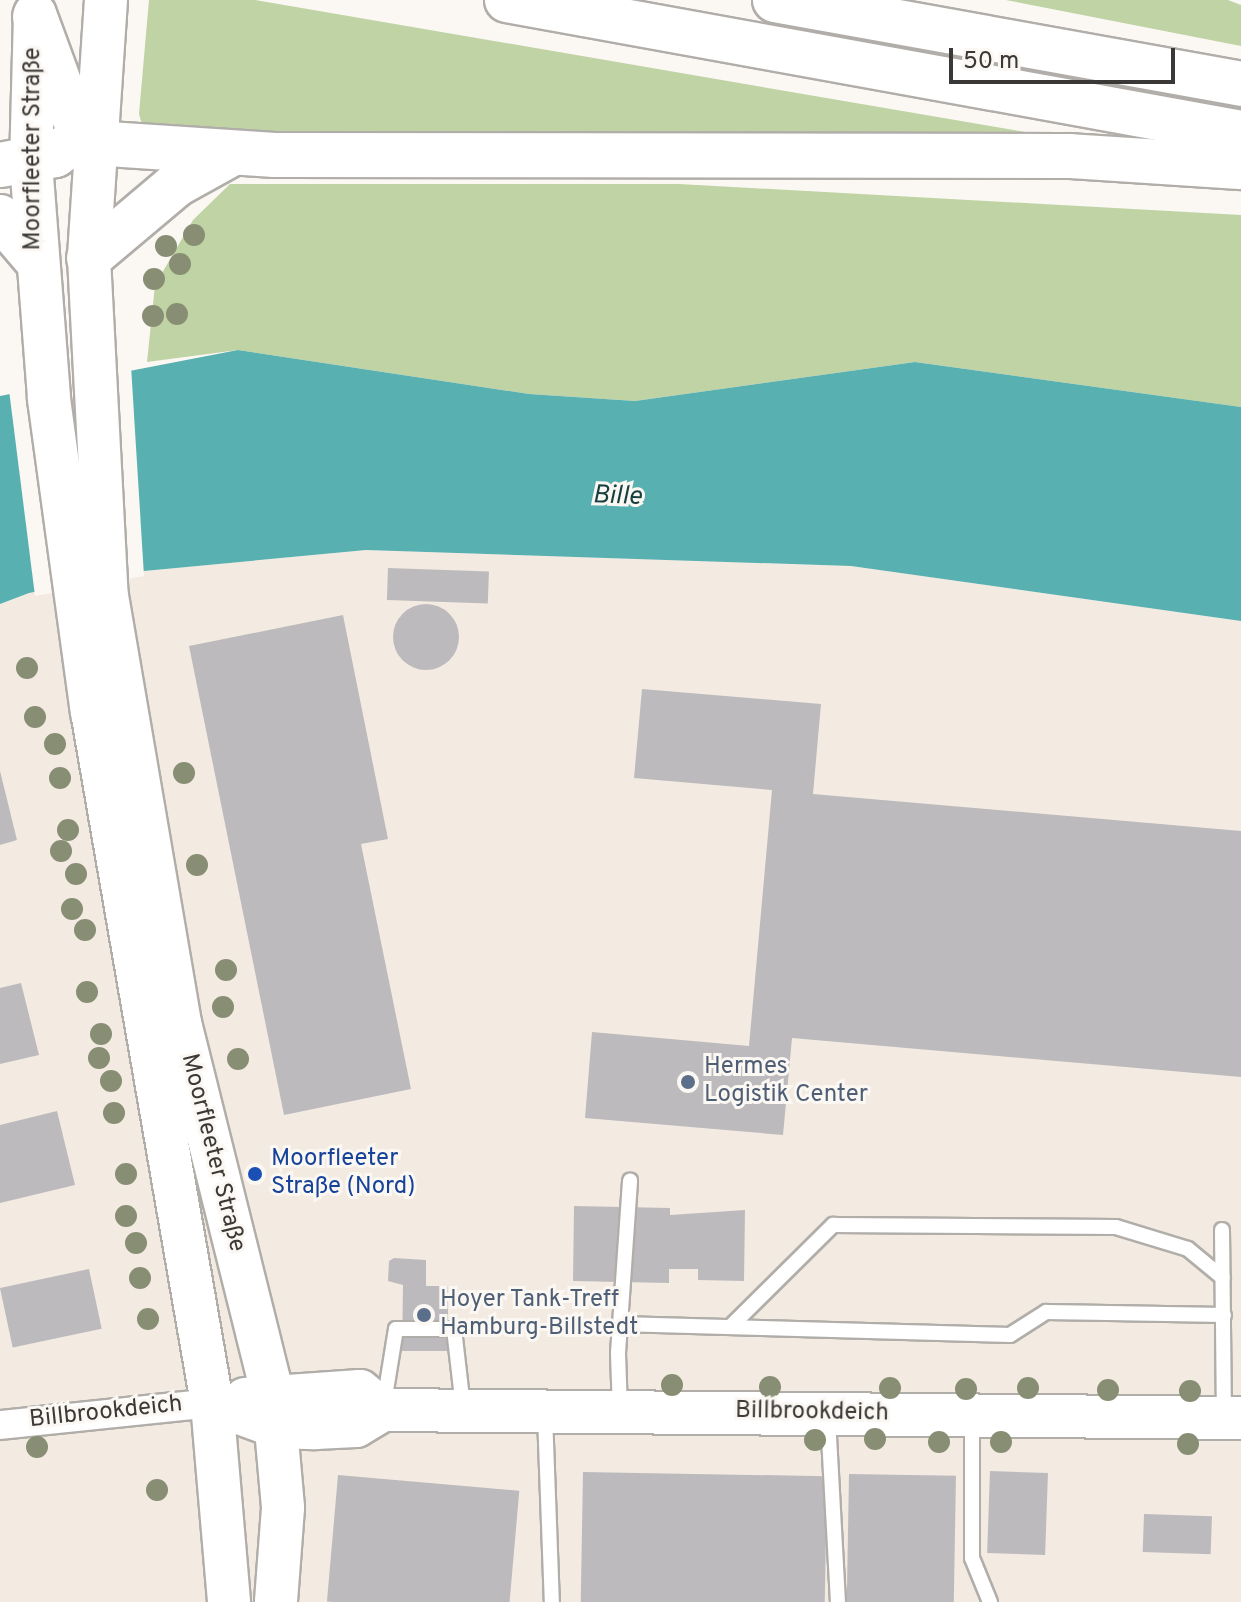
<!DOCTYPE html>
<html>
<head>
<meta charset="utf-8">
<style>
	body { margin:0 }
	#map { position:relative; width:1241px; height:1602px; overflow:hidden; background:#fbf7f3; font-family:Overpass,sans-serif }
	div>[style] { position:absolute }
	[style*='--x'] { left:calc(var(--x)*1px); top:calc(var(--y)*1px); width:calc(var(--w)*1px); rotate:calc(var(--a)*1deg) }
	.built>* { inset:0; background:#f3ebe1 }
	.green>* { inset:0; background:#c0d3a5 }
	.water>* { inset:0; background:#58b0b0 }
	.pier>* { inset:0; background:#fbf7f3 }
	.building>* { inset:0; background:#bdbabe; transform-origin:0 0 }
	.round { border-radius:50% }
	.roads { filter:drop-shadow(2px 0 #b1aeaa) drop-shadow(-2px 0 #b1aeaa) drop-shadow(0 2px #b1aeaa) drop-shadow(0 -2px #b1aeaa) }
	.lane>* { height:14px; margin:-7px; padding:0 7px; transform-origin:7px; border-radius:7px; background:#fff }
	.street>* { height:28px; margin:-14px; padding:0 14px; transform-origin:14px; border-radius:14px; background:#fff }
	.secondary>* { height:42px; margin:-21px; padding:0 21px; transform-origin:21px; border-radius:21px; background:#fff }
	.highway>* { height:44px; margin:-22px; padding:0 22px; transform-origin:22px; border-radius:22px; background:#fff }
	.trees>* { width:22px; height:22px; margin:-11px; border-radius:50%; background:#888e74 }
	.dots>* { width:22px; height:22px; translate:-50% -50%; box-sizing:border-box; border:4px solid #fbf7f3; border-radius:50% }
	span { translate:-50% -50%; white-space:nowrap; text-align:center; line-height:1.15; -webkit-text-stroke:6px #fbf7f3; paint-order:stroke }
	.street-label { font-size:24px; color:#3a3937 }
	.service-label { font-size:24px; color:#4e5e75 }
	.left { translate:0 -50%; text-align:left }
	.transit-label { font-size:24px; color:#164399 }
	.water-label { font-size:26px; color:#163f3f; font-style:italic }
	.scale { position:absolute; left:949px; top:48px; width:226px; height:36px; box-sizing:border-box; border:4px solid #3a3937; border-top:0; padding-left:10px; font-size:24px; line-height:28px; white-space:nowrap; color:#3a3937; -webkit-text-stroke:6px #fbf7f3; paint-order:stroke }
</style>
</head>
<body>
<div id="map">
	<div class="built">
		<div style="clip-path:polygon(366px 550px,852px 566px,1241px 621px,1241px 1602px,0 1602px,0 604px,29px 593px,144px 571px)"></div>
	</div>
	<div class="green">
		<div style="clip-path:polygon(149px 0,255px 0,1072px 140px,154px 132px,143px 128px,139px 114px)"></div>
		<div style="clip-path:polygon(1006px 0,1228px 0,1241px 5px,1241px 46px)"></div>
		<div style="clip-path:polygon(230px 184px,679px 184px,1241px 215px,1241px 407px,915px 362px,635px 401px,529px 394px,238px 350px,147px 362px,155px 285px,193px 220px)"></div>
	</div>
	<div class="water">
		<div style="clip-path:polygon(238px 350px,529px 394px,635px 401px,915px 362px,1241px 407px,1241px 621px,851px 566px,366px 550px,144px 571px,29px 593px,0 604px,0 396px)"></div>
	</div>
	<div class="pier">
		<div style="clip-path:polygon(131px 366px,144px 576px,35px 596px,9px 390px)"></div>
	</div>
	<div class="building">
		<div style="left:388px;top:568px;width:101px;height:32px;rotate:2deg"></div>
		<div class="round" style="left:393px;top:604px;width:66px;height:66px"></div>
		<div style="clip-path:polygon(343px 615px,388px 839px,361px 844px,411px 1089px,284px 1115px,189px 646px)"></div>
		<div style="clip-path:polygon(642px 689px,821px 704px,813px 794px,1241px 831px,1241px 1077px,792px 1038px,783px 1135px,585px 1118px,592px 1032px,749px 1046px,772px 790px,634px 778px)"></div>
		<div style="clip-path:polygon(0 771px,17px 840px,0 845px)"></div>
		<div style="clip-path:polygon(21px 983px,39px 1055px,0 1064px,0 988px)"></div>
		<div style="clip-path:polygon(57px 1111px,75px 1185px,0 1203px,0 1125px)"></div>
		<div style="clip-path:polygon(574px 1206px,670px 1208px,670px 1215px,745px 1210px,744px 1281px,698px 1280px,698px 1269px,669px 1269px,669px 1283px,573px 1281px)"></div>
		<div style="clip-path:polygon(394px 1258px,426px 1260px,426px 1286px,448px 1286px,448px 1351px,402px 1351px,403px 1285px,388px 1281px,389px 1261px)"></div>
		<div style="left:89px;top:1269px;width:61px;height:91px;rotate:78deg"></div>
		<div style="left:990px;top:1471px;width:58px;height:82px;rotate:2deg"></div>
		<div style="left:583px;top:1472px;width:244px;height:130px;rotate:1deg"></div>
		<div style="left:849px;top:1474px;width:107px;height:128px;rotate:1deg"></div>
		<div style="left:338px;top:1475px;width:182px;height:127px;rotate:5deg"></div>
		<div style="left:1144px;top:1514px;width:68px;height:38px;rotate:2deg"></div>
	</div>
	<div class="roads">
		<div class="lane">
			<div style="--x:1222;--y:1230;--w:183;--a:89.4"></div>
			<div style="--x:620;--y:1324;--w:390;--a:1.6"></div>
			<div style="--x:1010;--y:1335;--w:43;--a:-32.6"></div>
			<div style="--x:1046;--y:1312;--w:178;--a:1"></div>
			<div style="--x:731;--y:1326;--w:144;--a:-44.7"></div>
			<div style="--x:833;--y:1225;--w:283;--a:0.4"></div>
			<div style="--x:1116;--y:1227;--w:75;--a:17"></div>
			<div style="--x:1188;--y:1249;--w:45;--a:39.6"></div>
			<div style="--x:384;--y:1403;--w:75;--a:-80.8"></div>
			<div style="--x:396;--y:1329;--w:58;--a:0"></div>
			<div style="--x:454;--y:1329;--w:79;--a:83.4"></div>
			<div style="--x:620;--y:1411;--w:58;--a:-92"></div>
			<div style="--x:618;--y:1353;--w:173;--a:-86"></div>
			<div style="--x:545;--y:1415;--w:187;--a:87.9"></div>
			<div style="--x:828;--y:1418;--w:184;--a:86.9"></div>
			<div style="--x:972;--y:1419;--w:139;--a:90"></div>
			<div style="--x:972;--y:1558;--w:48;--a:67.8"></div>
		</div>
		<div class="street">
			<div style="--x:0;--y:1425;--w:213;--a:-5.9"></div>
		</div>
		<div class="secondary">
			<div style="--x:106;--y:0;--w:259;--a:93.8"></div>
			<div style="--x:89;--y:258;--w:338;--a:87"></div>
			<div style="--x:107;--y:596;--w:433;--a:80.3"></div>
			<div style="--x:180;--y:1023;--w:383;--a:76"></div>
			<div style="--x:273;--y:1395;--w:113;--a:84.9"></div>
			<div style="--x:283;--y:1508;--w:94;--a:94.3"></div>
			<div style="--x:35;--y:14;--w:149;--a:91.5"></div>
			<div style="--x:31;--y:163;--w:237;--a:85.6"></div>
			<div style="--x:49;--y:399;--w:315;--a:82.2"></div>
			<div style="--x:92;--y:711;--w:702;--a:80.16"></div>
			<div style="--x:212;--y:1403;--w:200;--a:85.1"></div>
			<div style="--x:245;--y:1399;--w:115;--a:-4"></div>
			<div style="--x:360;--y:1391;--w:30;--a:40"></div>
			<div style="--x:212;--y:1403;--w:70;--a:20"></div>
			<div style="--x:278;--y:1427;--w:37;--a:2"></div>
			<div style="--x:315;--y:1428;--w:41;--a:-2.8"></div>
			<div style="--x:356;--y:1426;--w:31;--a:-31"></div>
			<div style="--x:383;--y:1410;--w:858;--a:0.53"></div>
		</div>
		<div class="highway">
			<div style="--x:507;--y:0;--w:746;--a:10.27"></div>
			<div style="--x:775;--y:0;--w:474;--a:10.2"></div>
			<div style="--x:35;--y:17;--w:93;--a:69.8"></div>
			<div style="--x:67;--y:104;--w:36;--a:62"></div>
			<div style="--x:84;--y:136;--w:11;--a:38"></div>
			<div style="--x:93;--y:143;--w:182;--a:3.8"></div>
			<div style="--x:275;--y:155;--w:795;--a:0.07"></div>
			<div style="--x:1070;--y:156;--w:171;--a:3.7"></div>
			<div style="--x:0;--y:165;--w:56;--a:-10.3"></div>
			<div style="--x:55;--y:155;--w:50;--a:-35.3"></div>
			<div style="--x:0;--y:217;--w:54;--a:49.5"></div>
			<div style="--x:89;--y:258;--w:115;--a:-40.1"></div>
			<div style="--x:177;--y:184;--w:64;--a:-29"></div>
		</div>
	</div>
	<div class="trees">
		<div style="left:194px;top:235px"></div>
		<div style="left:166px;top:246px"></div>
		<div style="left:180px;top:264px"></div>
		<div style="left:154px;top:279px"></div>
		<div style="left:177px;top:314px"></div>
		<div style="left:153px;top:316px"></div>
		<div style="left:27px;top:668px"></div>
		<div style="left:35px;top:717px"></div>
		<div style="left:55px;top:744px"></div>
		<div style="left:184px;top:773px"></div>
		<div style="left:60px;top:778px"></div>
		<div style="left:68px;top:830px"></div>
		<div style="left:61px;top:851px"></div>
		<div style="left:197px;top:865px"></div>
		<div style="left:76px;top:874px"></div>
		<div style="left:72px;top:909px"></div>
		<div style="left:85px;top:930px"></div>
		<div style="left:226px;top:970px"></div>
		<div style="left:87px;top:992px"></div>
		<div style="left:223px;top:1007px"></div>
		<div style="left:101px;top:1034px"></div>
		<div style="left:99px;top:1058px"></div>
		<div style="left:238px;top:1059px"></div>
		<div style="left:111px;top:1081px"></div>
		<div style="left:114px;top:1113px"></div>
		<div style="left:126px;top:1174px"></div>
		<div style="left:126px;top:1216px"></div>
		<div style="left:136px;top:1243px"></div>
		<div style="left:140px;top:1278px"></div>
		<div style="left:148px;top:1319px"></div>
		<div style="left:672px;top:1385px"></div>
		<div style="left:770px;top:1387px"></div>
		<div style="left:890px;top:1388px"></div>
		<div style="left:1028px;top:1388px"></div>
		<div style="left:966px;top:1389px"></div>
		<div style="left:1108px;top:1390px"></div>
		<div style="left:1190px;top:1391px"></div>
		<div style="left:875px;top:1439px"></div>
		<div style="left:815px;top:1440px"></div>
		<div style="left:939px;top:1442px"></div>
		<div style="left:1001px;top:1442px"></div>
		<div style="left:1188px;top:1444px"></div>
		<div style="left:37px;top:1447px"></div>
		<div style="left:157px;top:1490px"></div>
	</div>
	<div class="dots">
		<div style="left:688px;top:1082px;background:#5c6f8a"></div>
		<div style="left:255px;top:1174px;background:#1a4fb4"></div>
		<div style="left:424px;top:1315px;background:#5c6f8a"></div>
	</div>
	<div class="street-label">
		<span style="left:34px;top:149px;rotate:-90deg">Moorfleeter Straße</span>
		<span style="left:212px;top:1153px;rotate:76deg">Moorfleeter Straße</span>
		<span style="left:106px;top:1413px;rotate:-6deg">Billbrookdeich</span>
		<span style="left:812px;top:1413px;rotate:1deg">Billbrookdeich</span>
	</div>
	<div class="service-label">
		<span class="left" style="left:704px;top:1082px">Hermes<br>Logistik Center</span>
		<span class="left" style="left:440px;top:1315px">Hoyer Tank-Treff<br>Hamburg-Billstedt</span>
	</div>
	<div class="transit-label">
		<span class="left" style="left:271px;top:1174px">Moorfleeter<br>Straße (Nord)</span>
	</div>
	<div class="water-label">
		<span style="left:617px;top:497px;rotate:2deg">Bille</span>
	</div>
	<div class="scale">50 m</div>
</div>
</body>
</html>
